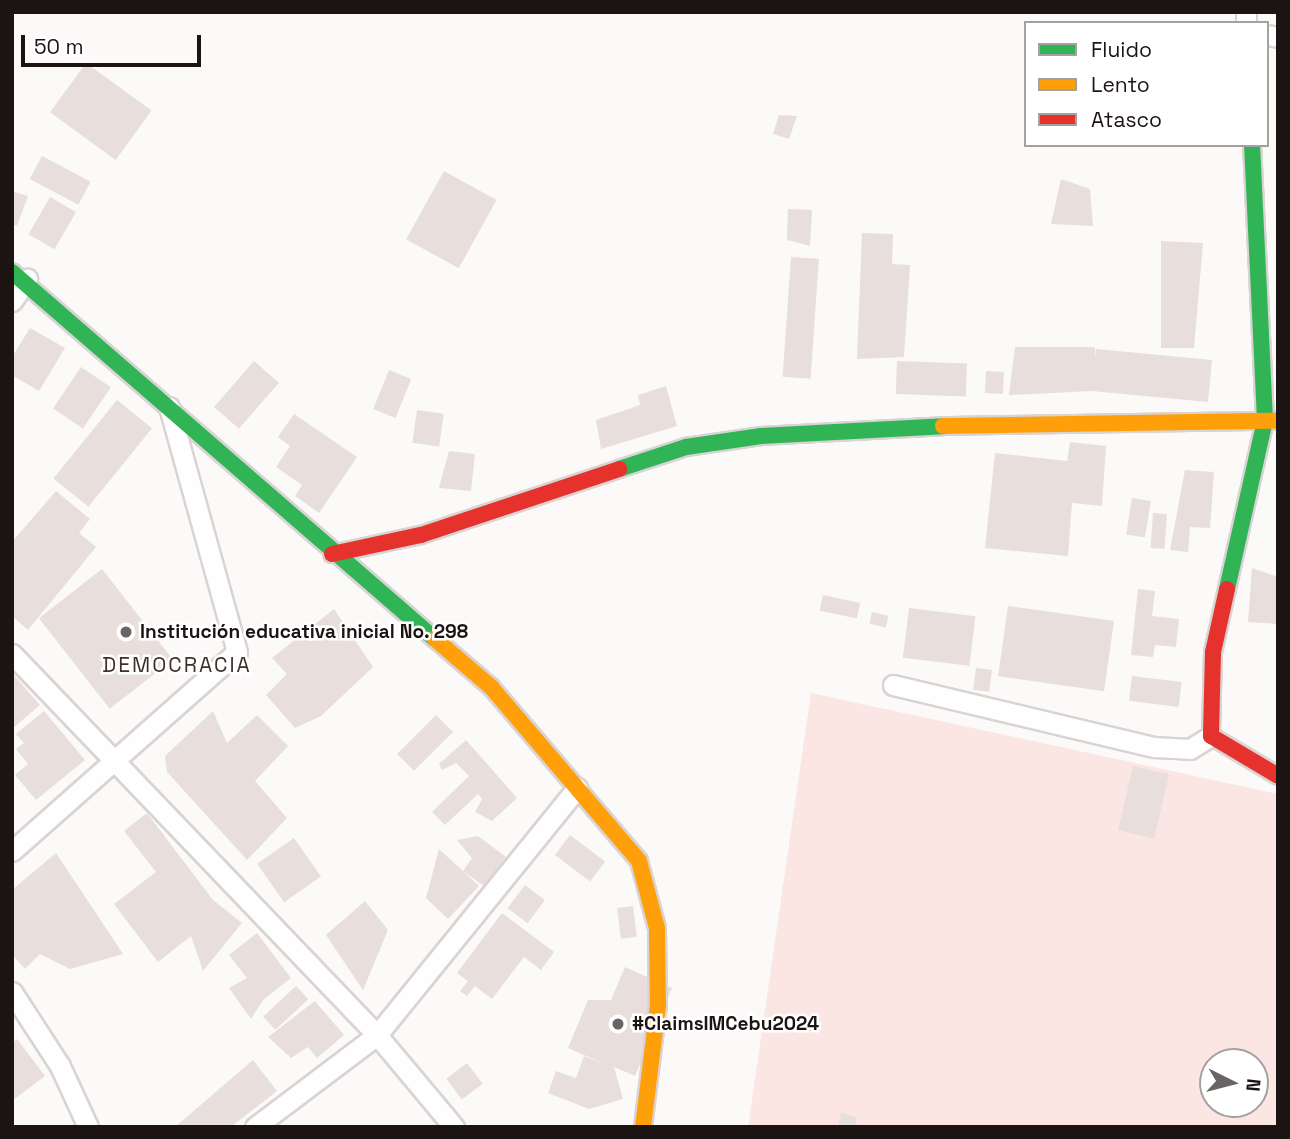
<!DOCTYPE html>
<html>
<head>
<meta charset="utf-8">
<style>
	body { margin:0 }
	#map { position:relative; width:1290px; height:1139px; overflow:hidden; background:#fcf9f9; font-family:"Space Grotesk",sans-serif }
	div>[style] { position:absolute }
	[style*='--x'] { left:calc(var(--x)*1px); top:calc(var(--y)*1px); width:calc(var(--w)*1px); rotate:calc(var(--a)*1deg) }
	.green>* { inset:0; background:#fbe6e4 }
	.building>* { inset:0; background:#e8dedc; transform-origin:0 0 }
	.roads { filter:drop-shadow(2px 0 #d9d4d3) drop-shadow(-2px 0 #d9d4d3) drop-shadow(0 2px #d9d4d3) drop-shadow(0 -2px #d9d4d3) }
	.street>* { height:19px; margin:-9.5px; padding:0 9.5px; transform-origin:9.5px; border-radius:9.5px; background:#fffefe }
	.fast>* { height:16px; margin:-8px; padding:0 8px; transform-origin:8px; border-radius:8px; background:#30b455 }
	.slow>* { height:16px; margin:-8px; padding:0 8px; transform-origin:8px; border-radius:8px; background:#ff9f0a }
	.jam>* { height:16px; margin:-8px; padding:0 8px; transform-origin:8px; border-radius:8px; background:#e5322d }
	.dots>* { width:19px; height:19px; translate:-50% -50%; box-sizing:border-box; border:4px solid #fff; border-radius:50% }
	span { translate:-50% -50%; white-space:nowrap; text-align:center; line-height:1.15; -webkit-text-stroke:5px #fff; paint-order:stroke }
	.poi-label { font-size:19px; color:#1b1413; font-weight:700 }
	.left { translate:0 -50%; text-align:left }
	.neighbourhood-label { font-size:21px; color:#3e2e2c; letter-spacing:2px }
	.frame { position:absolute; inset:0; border:14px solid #1b1413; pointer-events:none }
	.legend { position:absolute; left:1024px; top:21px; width:245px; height:126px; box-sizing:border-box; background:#fff; border:2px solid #a4a1a1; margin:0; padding:9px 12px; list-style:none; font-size:21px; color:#1b1413 }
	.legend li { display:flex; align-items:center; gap:14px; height:35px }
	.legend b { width:35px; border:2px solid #a4a1a1 }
	.north { position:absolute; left:1199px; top:1048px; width:70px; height:70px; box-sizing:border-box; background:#fff; border:2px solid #a4a1a1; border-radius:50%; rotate:96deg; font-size:19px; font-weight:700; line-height:28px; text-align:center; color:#1b1413 }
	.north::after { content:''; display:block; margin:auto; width:24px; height:32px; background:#6a6464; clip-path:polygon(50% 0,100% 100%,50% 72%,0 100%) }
	.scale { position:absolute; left:21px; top:35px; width:180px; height:32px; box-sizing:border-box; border:4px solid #1b1413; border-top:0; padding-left:9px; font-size:21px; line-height:24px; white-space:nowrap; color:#1b1413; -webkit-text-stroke:5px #fff; paint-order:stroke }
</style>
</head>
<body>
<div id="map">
	<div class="green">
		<div style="clip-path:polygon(evenodd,811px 693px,1278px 794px,1278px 1127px,748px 1127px,811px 693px,1213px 1062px,1255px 1062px,1255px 1104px,1213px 1104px,1213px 1062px)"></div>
	</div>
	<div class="building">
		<div style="left:86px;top:63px;width:81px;height:61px;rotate:36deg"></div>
		<div style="clip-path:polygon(779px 115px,797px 116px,789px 139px,773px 134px)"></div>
		<div style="left:42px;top:156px;width:55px;height:26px;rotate:28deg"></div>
		<div style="left:444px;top:171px;width:60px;height:78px;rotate:29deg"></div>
		<div style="clip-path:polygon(1061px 179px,1090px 189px,1093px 226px,1051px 224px)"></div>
		<div style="clip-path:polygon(12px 191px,28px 196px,17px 226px,12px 224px)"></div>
		<div style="left:50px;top:197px;width:30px;height:43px;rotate:30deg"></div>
		<div style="clip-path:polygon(788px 209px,812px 210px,810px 246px,787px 240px)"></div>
		<div style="clip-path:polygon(862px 233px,893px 234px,892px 264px,910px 265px,904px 357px,857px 359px)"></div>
		<div style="clip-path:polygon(1161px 241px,1203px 243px,1194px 348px,1161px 348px)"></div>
		<div style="left:791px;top:257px;width:28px;height:120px;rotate:4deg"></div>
		<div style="clip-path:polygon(30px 328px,65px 348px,39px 391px,12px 375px,12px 357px)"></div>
		<div style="clip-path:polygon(1015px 347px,1095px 347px,1095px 358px,1096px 349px,1212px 360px,1208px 402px,1092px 391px,1009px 395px)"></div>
		<div style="left:254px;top:361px;width:33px;height:61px;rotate:41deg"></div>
		<div style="left:897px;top:361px;width:70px;height:33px;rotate:2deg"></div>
		<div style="left:81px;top:367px;width:36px;height:50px;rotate:34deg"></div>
		<div style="left:389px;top:370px;width:24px;height:42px;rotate:22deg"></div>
		<div style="left:986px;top:371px;width:18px;height:22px;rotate:3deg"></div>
		<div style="clip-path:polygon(666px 386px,677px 426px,601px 449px,596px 420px,640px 405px,638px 395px)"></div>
		<div style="left:117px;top:400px;width:45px;height:101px;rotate:39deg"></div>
		<div style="left:417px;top:410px;width:27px;height:33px;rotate:8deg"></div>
		<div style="clip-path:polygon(294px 414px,357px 457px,319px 513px,295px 496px,302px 485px,276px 467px,290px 446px,278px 437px)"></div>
		<div style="clip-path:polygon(1070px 442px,1106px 446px,1102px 506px,1072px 503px,1068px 556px,985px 548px,995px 453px,1067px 461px)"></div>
		<div style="clip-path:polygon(449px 451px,475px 454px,471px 491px,439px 488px)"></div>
		<div style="clip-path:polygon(1185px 470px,1214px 472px,1210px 528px,1190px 527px,1188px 552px,1170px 550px)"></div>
		<div style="clip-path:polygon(56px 491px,90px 519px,79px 533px,96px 547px,28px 630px,12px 616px,12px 542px)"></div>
		<div style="left:1132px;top:498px;width:19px;height:37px;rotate:9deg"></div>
		<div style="left:1153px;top:513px;width:14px;height:35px;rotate:4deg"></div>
		<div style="clip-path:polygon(1252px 568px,1278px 577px,1278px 624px,1248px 622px)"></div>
		<div style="left:102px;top:569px;width:115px;height:80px;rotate:52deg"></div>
		<div style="clip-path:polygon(1138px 589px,1155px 591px,1152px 616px,1179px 619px,1176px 647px,1155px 645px,1153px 657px,1131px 655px)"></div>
		<div style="left:823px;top:595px;width:38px;height:16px;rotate:12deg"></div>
		<div style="left:1008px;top:606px;width:107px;height:71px;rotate:8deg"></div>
		<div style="left:909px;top:608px;width:67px;height:50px;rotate:7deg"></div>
		<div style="clip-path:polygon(334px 609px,373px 667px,321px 716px,295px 728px,266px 695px,287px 674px,272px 658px)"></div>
		<div style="left:872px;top:612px;width:17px;height:12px;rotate:13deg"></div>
		<div style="left:976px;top:668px;width:16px;height:22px;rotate:7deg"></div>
		<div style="clip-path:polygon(12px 673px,40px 705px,12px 729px)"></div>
		<div style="left:1132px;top:676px;width:50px;height:25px;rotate:7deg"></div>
		<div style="clip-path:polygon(44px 711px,85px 760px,36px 800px,15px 775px,28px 764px,16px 749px,24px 743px,16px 734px)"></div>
		<div style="clip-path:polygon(213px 711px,227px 743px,257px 715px,288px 746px,255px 781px,287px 818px,247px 860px,167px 772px,165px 756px)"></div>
		<div style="left:436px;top:715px;width:24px;height:55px;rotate:45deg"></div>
		<div style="clip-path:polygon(466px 740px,517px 798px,492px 821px,475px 812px,482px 799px,478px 794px,445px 825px,432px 812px,469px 776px,456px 763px,442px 770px,439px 764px)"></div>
		<div style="left:1133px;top:766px;width:37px;height:66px;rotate:13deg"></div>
		<div style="clip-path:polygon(147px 813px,213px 900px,242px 923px,203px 971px,191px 936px,158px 962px,114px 904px,156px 872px,124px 831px)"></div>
		<div style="left:570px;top:835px;width:44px;height:25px;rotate:37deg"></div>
		<div style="clip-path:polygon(478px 836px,506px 857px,485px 887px,463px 871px,472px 858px,457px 840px)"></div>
		<div style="left:294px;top:838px;width:47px;height:45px;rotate:55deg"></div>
		<div style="clip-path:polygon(439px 849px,479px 886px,448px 919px,426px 898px)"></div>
		<div style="clip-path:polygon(56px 853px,123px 954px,70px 969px,40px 954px,25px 969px,12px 954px,12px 890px)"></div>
		<div style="left:525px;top:885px;width:25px;height:29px;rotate:37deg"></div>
		<div style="clip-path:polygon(365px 901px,388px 930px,363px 990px,326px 935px)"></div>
		<div style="left:633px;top:906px;width:31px;height:16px;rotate:83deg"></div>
		<div style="clip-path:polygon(502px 913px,554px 952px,541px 970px,524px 957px,492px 999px,475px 986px,467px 996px,460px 991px,468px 981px,457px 973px)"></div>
		<div style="clip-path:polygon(257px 933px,291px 978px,263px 1000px,251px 1019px,229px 988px,247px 978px,229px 955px)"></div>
		<div style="clip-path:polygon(625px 967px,672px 988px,635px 1076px,614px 1067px,623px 1099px,589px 1109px,548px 1093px,556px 1071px,576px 1078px,584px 1056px,609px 1066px,568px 1048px,588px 1000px,611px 1000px)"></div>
		<div style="left:296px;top:986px;width:18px;height:45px;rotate:47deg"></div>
		<div style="clip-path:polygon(315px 1001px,344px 1035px,317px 1058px,308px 1047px,291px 1058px,268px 1037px)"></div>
		<div style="clip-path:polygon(17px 1039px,45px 1076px,12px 1101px,12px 1043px)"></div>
		<div style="clip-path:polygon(253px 1060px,277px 1091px,232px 1126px,175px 1127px)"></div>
		<div style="left:467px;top:1063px;width:26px;height:26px;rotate:53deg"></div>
		<div style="clip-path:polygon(841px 1112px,857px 1118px,855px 1127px,838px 1127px)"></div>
	</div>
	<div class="roads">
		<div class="street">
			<div style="--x:1246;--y:12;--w:11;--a:90"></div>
			<div style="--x:1267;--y:35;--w:11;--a:10"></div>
			<div style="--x:12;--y:301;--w:27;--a:-56"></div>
			<div style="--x:12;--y:654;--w:528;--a:46.23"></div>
			<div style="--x:377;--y:1035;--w:120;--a:50.1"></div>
			<div style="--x:893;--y:685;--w:268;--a:13.4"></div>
			<div style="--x:1154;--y:747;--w:36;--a:3"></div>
			<div style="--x:1190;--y:749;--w:25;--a:-32"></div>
			<div style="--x:12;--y:851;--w:300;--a:-41.5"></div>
			<div style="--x:237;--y:652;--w:254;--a:-105.5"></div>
			<div style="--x:12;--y:992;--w:88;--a:57"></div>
			<div style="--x:60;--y:1066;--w:67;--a:65.3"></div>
			<div style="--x:255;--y:1127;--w:153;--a:-37"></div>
			<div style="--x:377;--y:1035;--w:318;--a:-51"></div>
		</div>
		<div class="fast">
			<div style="--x:12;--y:272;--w:560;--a:40.95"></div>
			<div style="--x:619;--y:469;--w:71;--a:-18.2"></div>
			<div style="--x:686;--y:447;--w:76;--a:-8.3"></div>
			<div style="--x:761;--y:436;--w:182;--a:-3.1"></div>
			<div style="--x:1227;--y:589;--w:173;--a:-77.3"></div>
			<div style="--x:1265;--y:420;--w:275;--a:-92.7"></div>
		</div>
		<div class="slow">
			<div style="--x:943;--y:426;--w:335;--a:-0.9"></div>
			<div style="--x:435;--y:639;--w:74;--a:40.6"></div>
			<div style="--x:491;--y:687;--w:228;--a:49.6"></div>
			<div style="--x:639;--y:861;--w:69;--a:75"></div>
			<div style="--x:657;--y:928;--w:77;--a:89.3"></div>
			<div style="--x:658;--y:1005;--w:123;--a:97"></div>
		</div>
		<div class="jam">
			<div style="--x:332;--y:554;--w:91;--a:-12.1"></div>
			<div style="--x:421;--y:535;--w:209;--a:-18.4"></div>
			<div style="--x:1227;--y:589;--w:65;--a:102.5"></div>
			<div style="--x:1213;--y:652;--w:84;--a:91.4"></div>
			<div style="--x:1211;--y:736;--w:78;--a:30.8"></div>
		</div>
	</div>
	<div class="dots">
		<div style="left:126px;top:632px;background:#6a6464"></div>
		<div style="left:618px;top:1024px;background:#6a6464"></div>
	</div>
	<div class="poi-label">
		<span class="left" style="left:140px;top:632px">Institución educativa inicial No. 298</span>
		<span class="left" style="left:632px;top:1024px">#ClaimsIMCebu2024</span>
	</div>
	<div class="neighbourhood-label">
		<span style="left:177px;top:665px">DEMOCRACIA</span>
	</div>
	<div class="frame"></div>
	<ul class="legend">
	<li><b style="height:9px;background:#30b455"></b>Fluido</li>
	<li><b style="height:9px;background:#ff9f0a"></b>Lento</li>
	<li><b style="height:9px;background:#e5322d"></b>Atasco</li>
	</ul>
	<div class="north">N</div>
	<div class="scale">50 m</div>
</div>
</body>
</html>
